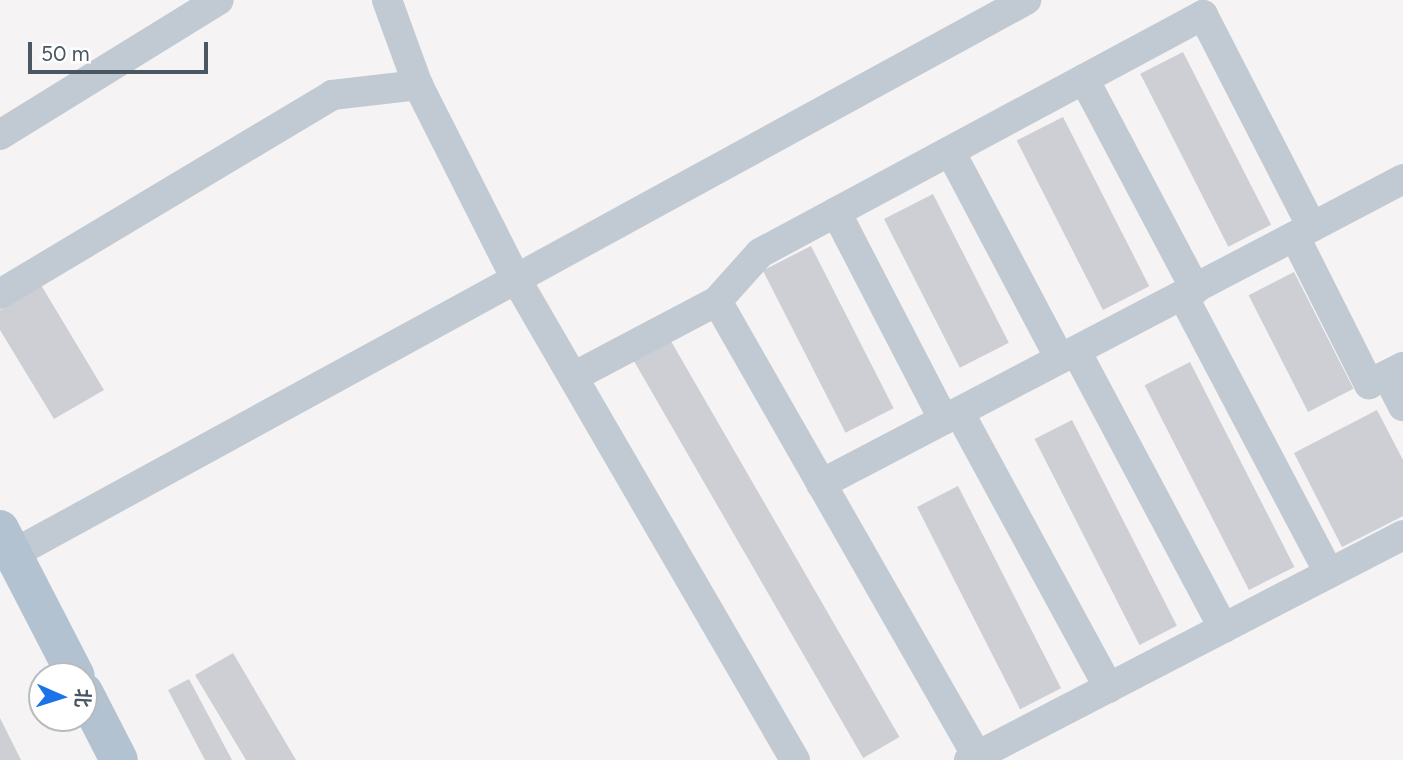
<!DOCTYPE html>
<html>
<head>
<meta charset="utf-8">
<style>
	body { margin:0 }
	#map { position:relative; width:1403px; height:760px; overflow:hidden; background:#f5f3f3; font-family:Figtree,"Noto Sans SC",sans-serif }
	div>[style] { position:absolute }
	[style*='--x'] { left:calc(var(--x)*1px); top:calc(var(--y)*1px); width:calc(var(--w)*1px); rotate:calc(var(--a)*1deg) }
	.building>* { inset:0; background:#cdcfd5; transform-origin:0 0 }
	.minor>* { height:30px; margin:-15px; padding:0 15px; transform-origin:15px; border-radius:15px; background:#c1cad2 }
	.major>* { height:38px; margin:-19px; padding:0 19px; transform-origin:19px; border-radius:19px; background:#b3c2d1 }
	span { translate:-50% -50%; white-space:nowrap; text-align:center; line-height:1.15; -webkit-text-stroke:5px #fff; paint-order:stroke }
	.north { position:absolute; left:28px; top:662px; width:70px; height:70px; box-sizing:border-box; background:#fff; border:2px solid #b7bbc0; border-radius:50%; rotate:93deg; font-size:19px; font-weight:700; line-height:28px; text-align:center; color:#4a5661 }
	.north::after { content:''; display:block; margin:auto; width:24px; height:32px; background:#1a73e8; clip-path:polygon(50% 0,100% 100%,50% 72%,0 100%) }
	.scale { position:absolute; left:28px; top:42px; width:180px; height:32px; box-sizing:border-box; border:4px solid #4a5661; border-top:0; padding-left:9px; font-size:21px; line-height:24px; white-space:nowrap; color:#4a5661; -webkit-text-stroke:5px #fff; paint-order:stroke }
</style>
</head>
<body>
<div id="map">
	<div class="building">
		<div style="left:1183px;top:52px;width:194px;height:48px;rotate:63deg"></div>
		<div style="left:1063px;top:117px;width:190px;height:52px;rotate:63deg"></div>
		<div style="left:933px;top:194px;width:167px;height:55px;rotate:63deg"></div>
		<div style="left:811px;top:246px;width:182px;height:54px;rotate:63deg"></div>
		<div style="left:1294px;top:272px;width:131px;height:51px;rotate:63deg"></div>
		<div style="clip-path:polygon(41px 285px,104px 390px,54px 419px,0 330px,0 310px)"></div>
		<div style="left:668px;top:336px;width:463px;height:42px;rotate:60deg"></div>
		<div style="left:1190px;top:362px;width:230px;height:51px;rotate:63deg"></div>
		<div style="clip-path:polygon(1377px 410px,1403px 460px,1403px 516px,1342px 547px,1294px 453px)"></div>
		<div style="left:1072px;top:420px;width:231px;height:42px;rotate:63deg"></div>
		<div style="left:958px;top:486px;width:227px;height:46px;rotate:63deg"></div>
		<div style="clip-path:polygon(233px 653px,296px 760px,246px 760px,195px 675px)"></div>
		<div style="clip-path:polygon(189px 679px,232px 760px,205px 760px,168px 690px)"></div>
		<div style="clip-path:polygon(0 718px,21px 760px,0 760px)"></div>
	</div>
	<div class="minor">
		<div style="--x:387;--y:0;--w:90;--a:70"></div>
		<div style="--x:418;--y:85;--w:217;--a:63.2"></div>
		<div style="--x:516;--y:279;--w:556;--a:59.88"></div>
		<div style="--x:1084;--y:79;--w:238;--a:62.1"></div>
		<div style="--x:0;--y:135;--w:257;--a:-31.7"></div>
		<div style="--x:950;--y:151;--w:235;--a:62.1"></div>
		<div style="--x:836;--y:212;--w:234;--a:62.6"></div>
		<div style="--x:1295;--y:237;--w:165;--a:63.3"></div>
		<div style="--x:1369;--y:384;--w:38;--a:-27"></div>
		<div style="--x:0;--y:294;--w:387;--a:-30.9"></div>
		<div style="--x:332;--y:95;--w:87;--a:-6.6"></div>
		<div style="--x:1183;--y:296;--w:313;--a:62.2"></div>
		<div style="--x:717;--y:301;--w:524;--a:60.26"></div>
		<div style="--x:1076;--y:351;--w:314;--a:62"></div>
		<div style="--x:1387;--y:375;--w:35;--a:63"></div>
		<div style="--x:573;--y:377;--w:163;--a:-27.8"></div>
		<div style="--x:717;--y:301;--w:64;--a:-48.1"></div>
		<div style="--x:760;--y:253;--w:503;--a:-28.25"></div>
		<div style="--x:1203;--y:15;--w:238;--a:62.8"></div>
		<div style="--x:1312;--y:227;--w:103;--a:-27.8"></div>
		<div style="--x:959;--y:412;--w:314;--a:61.5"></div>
		<div style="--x:821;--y:484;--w:554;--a:-27.63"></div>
		<div style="--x:13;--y:554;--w:1155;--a:-28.67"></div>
		<div style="--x:969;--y:760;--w:489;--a:-27.4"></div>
	</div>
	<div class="major">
		<div style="--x:0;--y:529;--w:165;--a:62.7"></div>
		<div style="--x:84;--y:692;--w:76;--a:62.8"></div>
	</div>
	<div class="north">北</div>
	<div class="scale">50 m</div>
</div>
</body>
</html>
